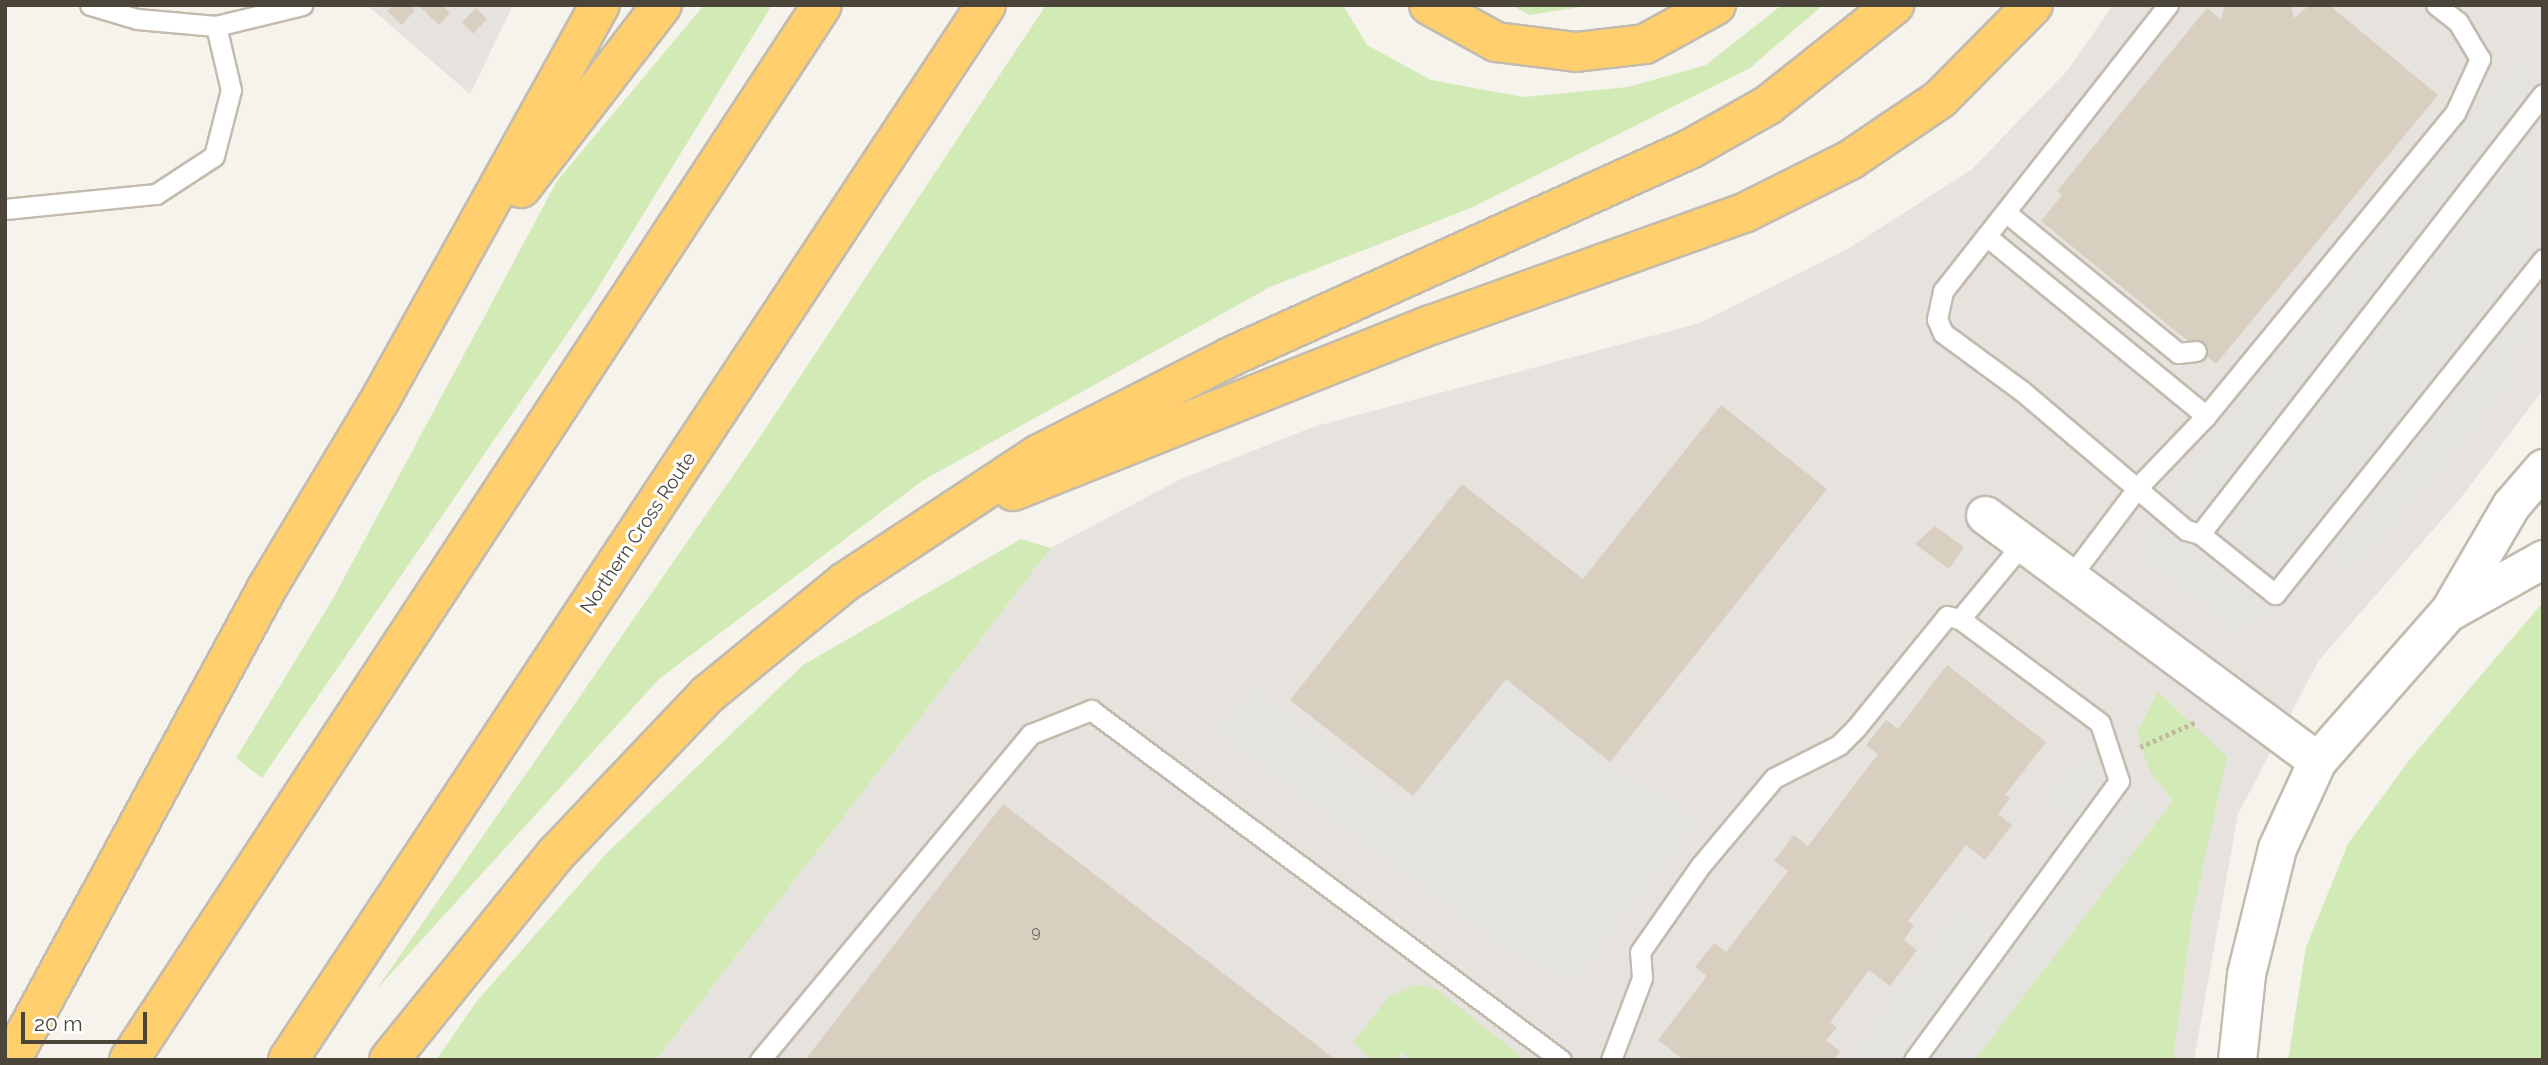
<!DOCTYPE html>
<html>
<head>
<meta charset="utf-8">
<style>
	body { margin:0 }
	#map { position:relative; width:2548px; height:1065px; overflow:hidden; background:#f6f3ec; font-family:Raleway,sans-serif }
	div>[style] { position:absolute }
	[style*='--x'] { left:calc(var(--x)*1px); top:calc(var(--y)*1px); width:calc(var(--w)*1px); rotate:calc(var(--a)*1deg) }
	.industrial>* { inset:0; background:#e6e2dd }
	.green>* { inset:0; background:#d2eab5 }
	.parking>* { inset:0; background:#e5e3e0 }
	.building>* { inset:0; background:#d8cfc1; transform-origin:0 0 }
	.path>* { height:4.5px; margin-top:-2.25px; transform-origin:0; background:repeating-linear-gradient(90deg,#c4b79f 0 3.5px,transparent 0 7px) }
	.roads { filter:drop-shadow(2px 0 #c2bbae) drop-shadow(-2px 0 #c2bbae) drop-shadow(0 2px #c2bbae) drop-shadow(0 -2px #c2bbae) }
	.lane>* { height:19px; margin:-9.5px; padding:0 9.5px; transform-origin:9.5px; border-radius:9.5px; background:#fff }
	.street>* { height:37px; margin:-18.5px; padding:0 18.5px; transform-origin:18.5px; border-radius:18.5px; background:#fff }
	.highway>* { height:38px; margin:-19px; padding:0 19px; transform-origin:19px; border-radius:19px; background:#ffcf6e }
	span { translate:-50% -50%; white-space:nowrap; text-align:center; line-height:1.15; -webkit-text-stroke:6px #fff; paint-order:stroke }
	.number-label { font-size:16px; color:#6e675b }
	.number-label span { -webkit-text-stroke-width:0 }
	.street-label { font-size:19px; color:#4b4439 }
	.frame { position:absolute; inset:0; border:7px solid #4b4439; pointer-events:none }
	.scale { position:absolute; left:21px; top:1012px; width:126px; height:32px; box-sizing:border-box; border:4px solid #4b4439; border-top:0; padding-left:9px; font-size:21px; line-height:24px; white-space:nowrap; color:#4b4439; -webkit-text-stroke:5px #fff; paint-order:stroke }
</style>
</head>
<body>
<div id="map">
	<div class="industrial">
		<div style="clip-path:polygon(367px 5px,513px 5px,470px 94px)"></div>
		<div style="clip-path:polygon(2113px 5px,2543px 7px,2543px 390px,2459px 500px,2319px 660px,2238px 814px,2194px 1060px,656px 1060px,1051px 548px,1179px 480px,1313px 427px,1700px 323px,1846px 250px,1971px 170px,2068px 70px)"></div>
	</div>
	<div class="green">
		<div style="clip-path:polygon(704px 5px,772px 5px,593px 296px,262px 778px,236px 758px,334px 597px,557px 181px)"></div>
		<div style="clip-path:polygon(1046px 5px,1343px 5px,1367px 45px,1431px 80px,1523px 97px,1628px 87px,1706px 65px,1782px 5px,1823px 5px,1750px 68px,1473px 207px,1270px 287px,922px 481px,659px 679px,376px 990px,762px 434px)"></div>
		<div style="clip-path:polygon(1511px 5px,1594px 5px,1529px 15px)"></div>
		<div style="clip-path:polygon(1021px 539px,1051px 548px,656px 1060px,436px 1060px,477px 1001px,606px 854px,803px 665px)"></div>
		<div style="clip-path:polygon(2543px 602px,2543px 1060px,2288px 1060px,2306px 947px,2348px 844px,2410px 759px)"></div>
		<div style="clip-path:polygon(2158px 692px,2227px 757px,2192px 916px,2173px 1060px,1975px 1060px,2173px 801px,2150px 772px,2137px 733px)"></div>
		<div style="clip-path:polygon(1417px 985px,1435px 988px,1525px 1060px,1412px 1060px,1402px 1052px,1393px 1060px,1373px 1060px,1353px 1043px,1388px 997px)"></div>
	</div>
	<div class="parking">
		<div style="clip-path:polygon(2542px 28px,2543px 322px,2515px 359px,2522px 376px,2351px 579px,2329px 563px,2273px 623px,2264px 612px,2237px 639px,2133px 553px,2214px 427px)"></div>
		<div style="clip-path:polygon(1506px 679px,1610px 762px,1703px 819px,1572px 987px,1503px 951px,1211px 731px,1249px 682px,1408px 804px)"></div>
		<div style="clip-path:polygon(2081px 751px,2154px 814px,1973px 1060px,1843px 1060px,1960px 903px,1991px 927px,2022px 887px,2068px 824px,2037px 801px)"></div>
	</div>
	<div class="building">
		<div style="clip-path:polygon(393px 5px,410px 5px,415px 10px,402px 25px,387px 11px)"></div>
		<div style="clip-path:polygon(418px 5px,442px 5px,450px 13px,439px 25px)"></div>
		<div style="clip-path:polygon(2225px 5px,2291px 5px,2294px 18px,2310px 5px,2329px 5px,2438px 95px,2216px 364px,2041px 221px,2062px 195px,2057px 191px,2207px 8px,2221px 20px)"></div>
		<div style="left:476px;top:8px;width:16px;height:20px;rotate:45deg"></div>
		<div style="clip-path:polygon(1721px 405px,1827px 489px,1610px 762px,1506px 679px,1413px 796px,1290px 700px,1462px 484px,1583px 579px)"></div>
		<div style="clip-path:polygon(1935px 526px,1964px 547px,1949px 569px,1915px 544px)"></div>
		<div style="clip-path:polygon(1947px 665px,2046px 742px,2005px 795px,2010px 798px,1998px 814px,2012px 825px,1985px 860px,1966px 845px,1908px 921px,1914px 925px,1904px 940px,1917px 950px,1890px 986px,1869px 970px,1830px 1022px,1837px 1027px,1826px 1040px,1840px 1051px,1834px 1060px,1684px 1060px,1658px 1040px,1707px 976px,1695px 967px,1714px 943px,1726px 952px,1788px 871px,1774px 861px,1794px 835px,1808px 846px,1878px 754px,1866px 745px,1886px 720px,1898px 729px)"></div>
		<div style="clip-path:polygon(1003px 804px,1336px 1060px,805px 1060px)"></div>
	</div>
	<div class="path">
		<div style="--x:2140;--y:747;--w:61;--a:-24.1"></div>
	</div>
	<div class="roads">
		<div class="lane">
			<div style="--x:90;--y:5;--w:49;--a:16.6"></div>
			<div style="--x:137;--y:19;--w:79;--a:5.1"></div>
			<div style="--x:216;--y:26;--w:89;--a:-13.7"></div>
			<div style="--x:2168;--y:5;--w:364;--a:128.2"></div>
			<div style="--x:1943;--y:291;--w:29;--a:102"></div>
			<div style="--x:1937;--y:319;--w:15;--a:67"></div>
			<div style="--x:1943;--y:333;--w:98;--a:36.3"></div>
			<div style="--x:2022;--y:391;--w:215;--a:40.3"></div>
			<div style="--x:2186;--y:530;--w:15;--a:16"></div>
			<div style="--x:2200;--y:534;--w:96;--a:38.7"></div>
			<div style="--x:2275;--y:594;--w:429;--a:-51.3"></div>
			<div style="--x:5;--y:209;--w:152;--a:-5.7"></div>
			<div style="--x:156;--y:194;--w:69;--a:-33.2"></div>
			<div style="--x:214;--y:156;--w:68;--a:-75.6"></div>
			<div style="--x:231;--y:90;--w:66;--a:-103.2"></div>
			<div style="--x:2009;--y:215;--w:218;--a:39.2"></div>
			<div style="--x:2178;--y:353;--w:18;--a:-6"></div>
			<div style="--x:1990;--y:239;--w:279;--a:39.3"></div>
			<div style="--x:2200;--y:534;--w:558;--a:-52.06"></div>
			<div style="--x:2070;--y:577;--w:113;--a:-52.9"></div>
			<div style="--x:2138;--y:487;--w:98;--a:-46.2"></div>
			<div style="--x:2206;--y:416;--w:392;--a:-50.6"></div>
			<div style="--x:2455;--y:113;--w:60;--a:-65.2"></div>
			<div style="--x:2480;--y:59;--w:43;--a:-120.7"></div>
			<div style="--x:2458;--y:22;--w:28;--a:-142"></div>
			<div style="--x:1960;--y:619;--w:99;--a:-50.3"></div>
			<div style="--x:760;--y:1060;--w:424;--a:-50.3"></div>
			<div style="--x:1031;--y:734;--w:65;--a:-21.8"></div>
			<div style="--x:1091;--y:710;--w:586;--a:36.67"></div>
			<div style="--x:1611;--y:1060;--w:88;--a:-69.3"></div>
			<div style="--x:1642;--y:978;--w:26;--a:-94"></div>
			<div style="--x:1640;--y:952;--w:106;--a:-55"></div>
			<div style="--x:1701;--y:865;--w:114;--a:-50"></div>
			<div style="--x:1774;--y:778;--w:73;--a:-26.9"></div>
			<div style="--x:1839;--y:745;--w:24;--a:-45"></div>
			<div style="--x:1856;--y:728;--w:144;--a:-50.9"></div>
			<div style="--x:1947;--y:616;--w:13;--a:13"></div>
			<div style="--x:1960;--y:619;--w:174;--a:36.6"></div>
			<div style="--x:2100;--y:723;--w:61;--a:71.9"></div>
			<div style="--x:2119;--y:781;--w:346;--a:126.3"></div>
		</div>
		<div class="street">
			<div style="--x:1985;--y:515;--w:413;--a:36.5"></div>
			<div style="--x:2450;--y:611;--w:107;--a:-29.2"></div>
			<div style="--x:2237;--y:1060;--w:86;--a:-84"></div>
			<div style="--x:2246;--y:974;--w:130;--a:-76.2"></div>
			<div style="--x:2277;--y:848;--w:96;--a:-65.3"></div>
			<div style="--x:2317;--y:761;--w:200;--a:-48.7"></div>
			<div style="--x:2449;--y:611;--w:123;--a:-59.7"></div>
			<div style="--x:2511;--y:505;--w:49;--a:-49.1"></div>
		</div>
		<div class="highway">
			<div style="--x:1429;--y:5;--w:77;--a:28.9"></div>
			<div style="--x:1496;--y:42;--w:81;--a:7.1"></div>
			<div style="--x:1576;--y:52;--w:69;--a:-6.6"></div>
			<div style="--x:1645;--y:44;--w:81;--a:-28.8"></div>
			<div style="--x:521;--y:188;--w:231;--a:-52.4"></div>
			<div style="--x:1013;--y:491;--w:450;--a:-21.7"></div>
			<div style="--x:1431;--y:325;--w:332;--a:-19.7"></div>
			<div style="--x:1744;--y:213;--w:119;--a:-26.6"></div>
			<div style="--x:1850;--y:160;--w:109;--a:-34.1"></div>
			<div style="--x:1940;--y:99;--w:132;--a:-45.3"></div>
			<div style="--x:11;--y:1060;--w:537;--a:-61.53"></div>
			<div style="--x:267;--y:588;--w:219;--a:-59"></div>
			<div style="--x:380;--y:400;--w:452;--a:-60.9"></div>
			<div style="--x:129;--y:1060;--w:1262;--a:-56.7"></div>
			<div style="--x:288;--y:1060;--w:1265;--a:-56.51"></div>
			<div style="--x:389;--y:1060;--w:264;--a:-51"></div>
			<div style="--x:555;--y:855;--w:222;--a:-46.5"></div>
			<div style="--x:708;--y:694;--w:177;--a:-39.3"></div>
			<div style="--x:845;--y:582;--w:232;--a:-33.4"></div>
			<div style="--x:1039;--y:454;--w:214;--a:-26.9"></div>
			<div style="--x:1230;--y:357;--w:505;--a:-24.33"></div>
			<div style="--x:1690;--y:149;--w:90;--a:-29.4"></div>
			<div style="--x:1768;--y:105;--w:161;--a:-38.4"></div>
		</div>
	</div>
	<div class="number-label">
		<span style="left:1036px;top:932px">9</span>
	</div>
	<div class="street-label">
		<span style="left:638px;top:533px;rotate:-56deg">Northern Cross Route</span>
	</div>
	<div class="frame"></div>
	<div class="scale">20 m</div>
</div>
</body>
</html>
